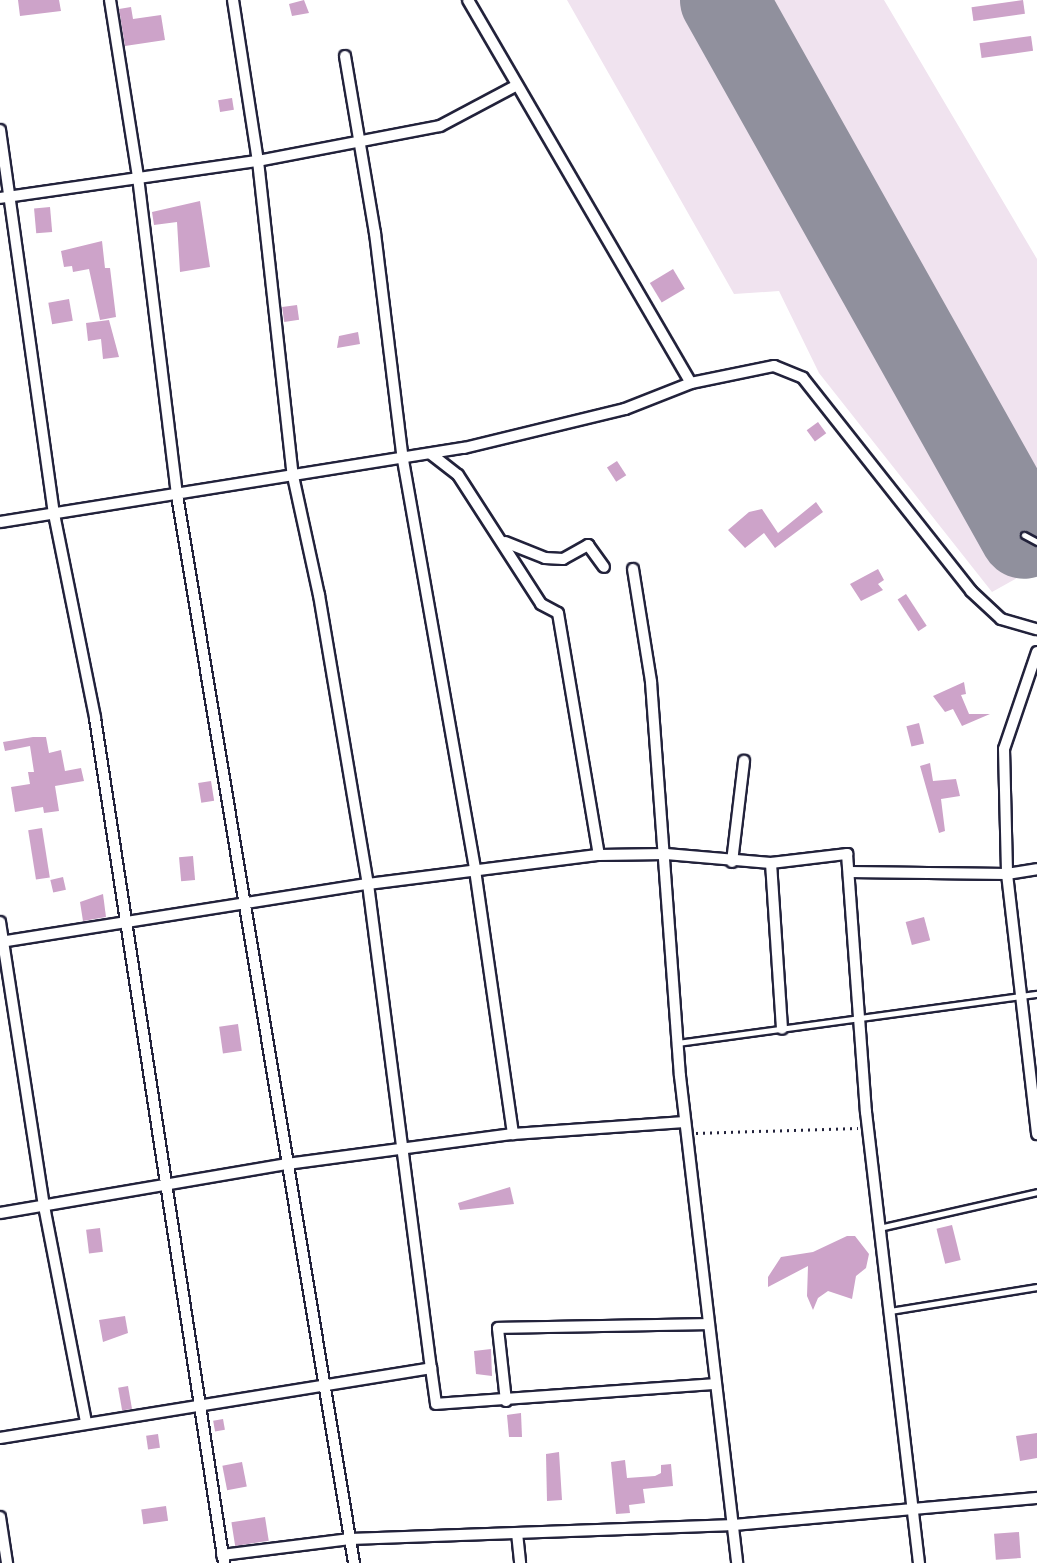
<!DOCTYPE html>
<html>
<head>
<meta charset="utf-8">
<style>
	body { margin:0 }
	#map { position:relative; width:1037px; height:1563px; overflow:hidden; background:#fff; font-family:Delius,sans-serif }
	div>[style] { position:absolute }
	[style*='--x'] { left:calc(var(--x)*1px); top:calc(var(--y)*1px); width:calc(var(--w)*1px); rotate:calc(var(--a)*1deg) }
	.built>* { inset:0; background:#f0e3ef }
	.runway>* { height:88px; margin:-44px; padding:0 44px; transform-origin:44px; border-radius:44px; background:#90909d }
	.building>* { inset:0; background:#cda3c9; transform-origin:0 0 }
	.path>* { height:2.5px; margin-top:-1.25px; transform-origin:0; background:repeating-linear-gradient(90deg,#22223b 0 2px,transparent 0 7px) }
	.roads { filter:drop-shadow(2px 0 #22223b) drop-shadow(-2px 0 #22223b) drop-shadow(0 2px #22223b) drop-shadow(0 -2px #22223b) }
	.service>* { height:5px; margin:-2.5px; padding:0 2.5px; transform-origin:2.5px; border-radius:2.5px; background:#fff }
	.minor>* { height:10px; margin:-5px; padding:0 5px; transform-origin:5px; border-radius:5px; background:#fff }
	span { translate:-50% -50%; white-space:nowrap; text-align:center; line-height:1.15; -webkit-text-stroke:5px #fff; paint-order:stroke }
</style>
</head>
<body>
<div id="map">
	<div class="built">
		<div style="clip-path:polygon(567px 0,884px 0,1037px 259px,1037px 567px,992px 592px,819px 373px,779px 291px,734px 294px)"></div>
	</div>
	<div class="runway">
		<div style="--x:724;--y:0;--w:613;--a:60.72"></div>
	</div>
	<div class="building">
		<div style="clip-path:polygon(18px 0,59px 0,61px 11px,20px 16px)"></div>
		<div style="clip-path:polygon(304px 0,309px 13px,292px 16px,289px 4px)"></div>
		<div style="left:1023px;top:0;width:14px;height:52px;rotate:82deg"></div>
		<div style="clip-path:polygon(131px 7px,133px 19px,161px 15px,165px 40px,125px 46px,119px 9px)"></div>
		<div style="left:1031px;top:36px;width:15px;height:52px;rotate:82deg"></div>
		<div style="left:232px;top:98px;width:12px;height:14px;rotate:81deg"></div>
		<div style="clip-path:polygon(200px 201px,210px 267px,180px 272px,177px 222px,154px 225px,152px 212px)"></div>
		<div style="left:50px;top:207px;width:25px;height:16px;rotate:85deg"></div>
		<div style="clip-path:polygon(102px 241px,105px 268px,110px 268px,116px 317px,100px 320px,89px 269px,73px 272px,72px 266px,64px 267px,61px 251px)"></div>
		<div style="left:673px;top:269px;width:23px;height:27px;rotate:59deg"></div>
		<div style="left:69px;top:299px;width:22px;height:21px;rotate:80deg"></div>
		<div style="left:297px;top:305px;width:15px;height:15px;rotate:82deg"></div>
		<div style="clip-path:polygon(109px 320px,119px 357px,103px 359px,101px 339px,88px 341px,86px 323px)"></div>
		<div style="clip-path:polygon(358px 332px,360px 344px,337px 348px,339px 336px)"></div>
		<div style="left:818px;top:422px;width:14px;height:14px;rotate:54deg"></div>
		<div style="left:617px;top:461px;width:17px;height:12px;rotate:57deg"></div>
		<div style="clip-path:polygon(816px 502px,823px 512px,775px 548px,764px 533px,745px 548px,728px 530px,749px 512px,762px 509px,778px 533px)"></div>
		<div style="clip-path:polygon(878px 569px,884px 580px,878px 584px,883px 590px,861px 601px,850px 584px)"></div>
		<div style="left:906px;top:594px;width:38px;height:10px;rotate:57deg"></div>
		<div style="clip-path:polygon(964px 682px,966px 694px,961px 695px,969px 714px,990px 714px,962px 726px,953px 709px,945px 712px,933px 696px)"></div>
		<div style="left:919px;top:723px;width:21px;height:13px;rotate:76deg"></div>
		<div style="clip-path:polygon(33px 737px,46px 737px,49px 753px,61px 750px,65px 771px,81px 768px,84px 781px,55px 786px,59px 811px,44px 813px,43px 807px,15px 812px,11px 787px,30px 784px,28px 772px,34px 772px,30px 746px,5px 751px,3px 742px)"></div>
		<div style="clip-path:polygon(930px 763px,933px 781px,956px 779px,960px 796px,941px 799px,945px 831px,939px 833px,920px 766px)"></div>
		<div style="left:211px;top:781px;width:20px;height:13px;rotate:81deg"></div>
		<div style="left:42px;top:828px;width:50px;height:14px;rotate:81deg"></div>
		<div style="left:193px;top:856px;width:24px;height:14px;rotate:85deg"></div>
		<div style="left:63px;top:877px;width:13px;height:13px;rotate:77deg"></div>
		<div style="clip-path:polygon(103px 894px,106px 917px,83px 921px,80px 902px)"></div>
		<div style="left:924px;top:917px;width:24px;height:19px;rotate:75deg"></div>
		<div style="left:238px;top:1024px;width:27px;height:19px;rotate:82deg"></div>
		<div style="clip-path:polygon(510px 1187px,514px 1204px,460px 1210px,458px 1203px)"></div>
		<div style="left:952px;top:1225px;width:36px;height:16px;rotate:76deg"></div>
		<div style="left:100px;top:1228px;width:24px;height:14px;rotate:83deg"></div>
		<div style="clip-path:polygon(847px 1236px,855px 1236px,869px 1254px,866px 1268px,856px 1276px,852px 1299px,828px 1291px,818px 1298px,813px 1310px,807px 1296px,808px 1266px,768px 1287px,768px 1277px,781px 1257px,813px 1252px)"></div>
		<div style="clip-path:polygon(125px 1316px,128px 1333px,103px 1342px,99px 1320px)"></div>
		<div style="clip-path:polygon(491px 1349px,492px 1376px,476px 1374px,474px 1351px)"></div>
		<div style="left:128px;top:1386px;width:23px;height:10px;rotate:80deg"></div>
		<div style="clip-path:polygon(521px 1413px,522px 1437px,509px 1437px,507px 1415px)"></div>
		<div style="left:223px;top:1419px;width:11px;height:10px;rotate:80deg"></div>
		<div style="clip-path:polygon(1037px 1433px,1037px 1458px,1020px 1461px,1016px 1436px)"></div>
		<div style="left:158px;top:1434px;width:14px;height:12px;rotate:82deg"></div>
		<div style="clip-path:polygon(559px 1452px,562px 1500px,547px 1501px,546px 1454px)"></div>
		<div style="clip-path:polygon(625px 1460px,627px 1478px,655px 1476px,661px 1473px,661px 1465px,671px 1464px,673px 1486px,643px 1489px,645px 1503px,629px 1505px,630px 1513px,616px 1514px,611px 1462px)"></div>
		<div style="left:242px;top:1462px;width:25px;height:20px;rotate:79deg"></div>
		<div style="left:166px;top:1506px;width:15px;height:25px;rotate:82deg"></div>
		<div style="left:265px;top:1517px;width:24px;height:34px;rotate:81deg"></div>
		<div style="left:1019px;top:1532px;width:26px;height:25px;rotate:86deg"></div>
	</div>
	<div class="path">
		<div style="--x:696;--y:1133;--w:162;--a:-1.8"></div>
	</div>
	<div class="roads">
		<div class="service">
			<div style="--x:1024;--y:535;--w:15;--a:28"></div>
			<div style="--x:678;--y:1043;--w:362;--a:-7.8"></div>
			<div style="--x:879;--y:1228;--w:162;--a:-12.8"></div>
			<div style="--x:890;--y:1311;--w:149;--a:-9.3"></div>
		</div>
		<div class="minor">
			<div style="--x:110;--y:0;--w:179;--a:81"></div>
			<div style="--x:138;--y:177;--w:320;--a:83"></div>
			<div style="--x:177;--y:495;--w:1083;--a:80.59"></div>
			<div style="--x:233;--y:0;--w:163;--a:81.2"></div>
			<div style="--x:258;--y:161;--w:317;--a:83.7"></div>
			<div style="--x:293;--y:476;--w:122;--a:77.7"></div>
			<div style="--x:319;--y:595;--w:293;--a:80.4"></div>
			<div style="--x:368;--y:884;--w:488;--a:82.6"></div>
			<div style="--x:468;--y:0;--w:443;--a:59.8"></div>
			<div style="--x:345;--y:56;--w:180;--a:80.4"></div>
			<div style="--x:375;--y:233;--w:229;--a:83"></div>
			<div style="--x:403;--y:460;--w:416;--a:80"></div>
			<div style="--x:475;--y:870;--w:267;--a:81.8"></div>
			<div style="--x:0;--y:130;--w:388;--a:82"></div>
			<div style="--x:54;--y:514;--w:208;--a:78.6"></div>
			<div style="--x:95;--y:718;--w:855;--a:81.32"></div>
			<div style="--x:0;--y:198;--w:261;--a:-8.2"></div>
			<div style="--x:258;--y:161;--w:185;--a:-10.9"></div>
			<div style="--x:440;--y:126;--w:87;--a:-28"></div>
			<div style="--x:431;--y:454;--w:34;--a:38"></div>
			<div style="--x:458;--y:475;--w:153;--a:57.2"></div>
			<div style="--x:541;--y:604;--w:19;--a:28"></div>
			<div style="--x:558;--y:613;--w:245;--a:80.4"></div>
			<div style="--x:0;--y:522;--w:470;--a:-9.1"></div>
			<div style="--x:464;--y:448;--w:166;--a:-13.6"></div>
			<div style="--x:625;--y:409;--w:71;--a:-21.5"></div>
			<div style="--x:691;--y:383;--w:85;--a:-11.6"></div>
			<div style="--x:774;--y:366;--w:31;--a:22"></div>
			<div style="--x:803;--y:378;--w:271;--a:51.7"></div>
			<div style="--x:971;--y:591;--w:41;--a:43"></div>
			<div style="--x:1001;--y:619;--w:37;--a:16"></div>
			<div style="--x:505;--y:542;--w:43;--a:21.8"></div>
			<div style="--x:545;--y:558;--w:18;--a:3"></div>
			<div style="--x:563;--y:559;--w:29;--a:-29"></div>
			<div style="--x:588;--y:545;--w:27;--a:54"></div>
			<div style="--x:633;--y:569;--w:114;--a:80.9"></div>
			<div style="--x:651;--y:682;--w:395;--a:85.8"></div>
			<div style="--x:680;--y:1076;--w:490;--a:83.3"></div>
			<div style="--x:1037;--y:652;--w:102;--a:108.8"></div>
			<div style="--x:1004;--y:749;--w:125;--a:88.6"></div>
			<div style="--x:1007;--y:874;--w:262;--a:83.4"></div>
			<div style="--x:732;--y:862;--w:102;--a:-83.2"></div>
			<div style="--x:771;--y:863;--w:166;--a:86.2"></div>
			<div style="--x:849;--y:872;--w:158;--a:0.7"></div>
			<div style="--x:1007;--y:874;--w:30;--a:-9"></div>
			<div style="--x:0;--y:922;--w:287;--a:81.2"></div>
			<div style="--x:44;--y:1206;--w:220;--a:79"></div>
			<div style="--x:0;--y:942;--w:373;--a:-9"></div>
			<div style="--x:368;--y:884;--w:233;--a:-7.2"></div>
			<div style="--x:599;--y:855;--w:67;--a:-0.9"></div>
			<div style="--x:666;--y:854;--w:105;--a:4.9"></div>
			<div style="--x:771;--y:863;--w:77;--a:-6.8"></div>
			<div style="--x:847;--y:854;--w:259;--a:85.8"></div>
			<div style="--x:866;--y:1112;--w:454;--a:83.3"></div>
			<div style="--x:0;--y:1213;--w:291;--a:-9.7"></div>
			<div style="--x:287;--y:1164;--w:228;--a:-7.6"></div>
			<div style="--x:513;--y:1134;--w:172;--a:-4"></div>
			<div style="--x:506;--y:1401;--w:73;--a:-96.3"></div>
			<div style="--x:498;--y:1328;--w:209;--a:-1.1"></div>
			<div style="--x:0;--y:1438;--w:437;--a:-9.2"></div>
			<div style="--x:431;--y:1368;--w:36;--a:82"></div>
			<div style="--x:436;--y:1404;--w:280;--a:-4.1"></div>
			<div style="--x:0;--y:1517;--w:47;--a:81.3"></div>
			<div style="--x:517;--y:1533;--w:30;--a:84"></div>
			<div style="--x:222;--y:1555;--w:129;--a:-7.1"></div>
			<div style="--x:350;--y:1539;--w:383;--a:-2.1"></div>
			<div style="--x:733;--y:1525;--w:305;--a:-5.1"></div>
		</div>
	</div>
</div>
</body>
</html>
